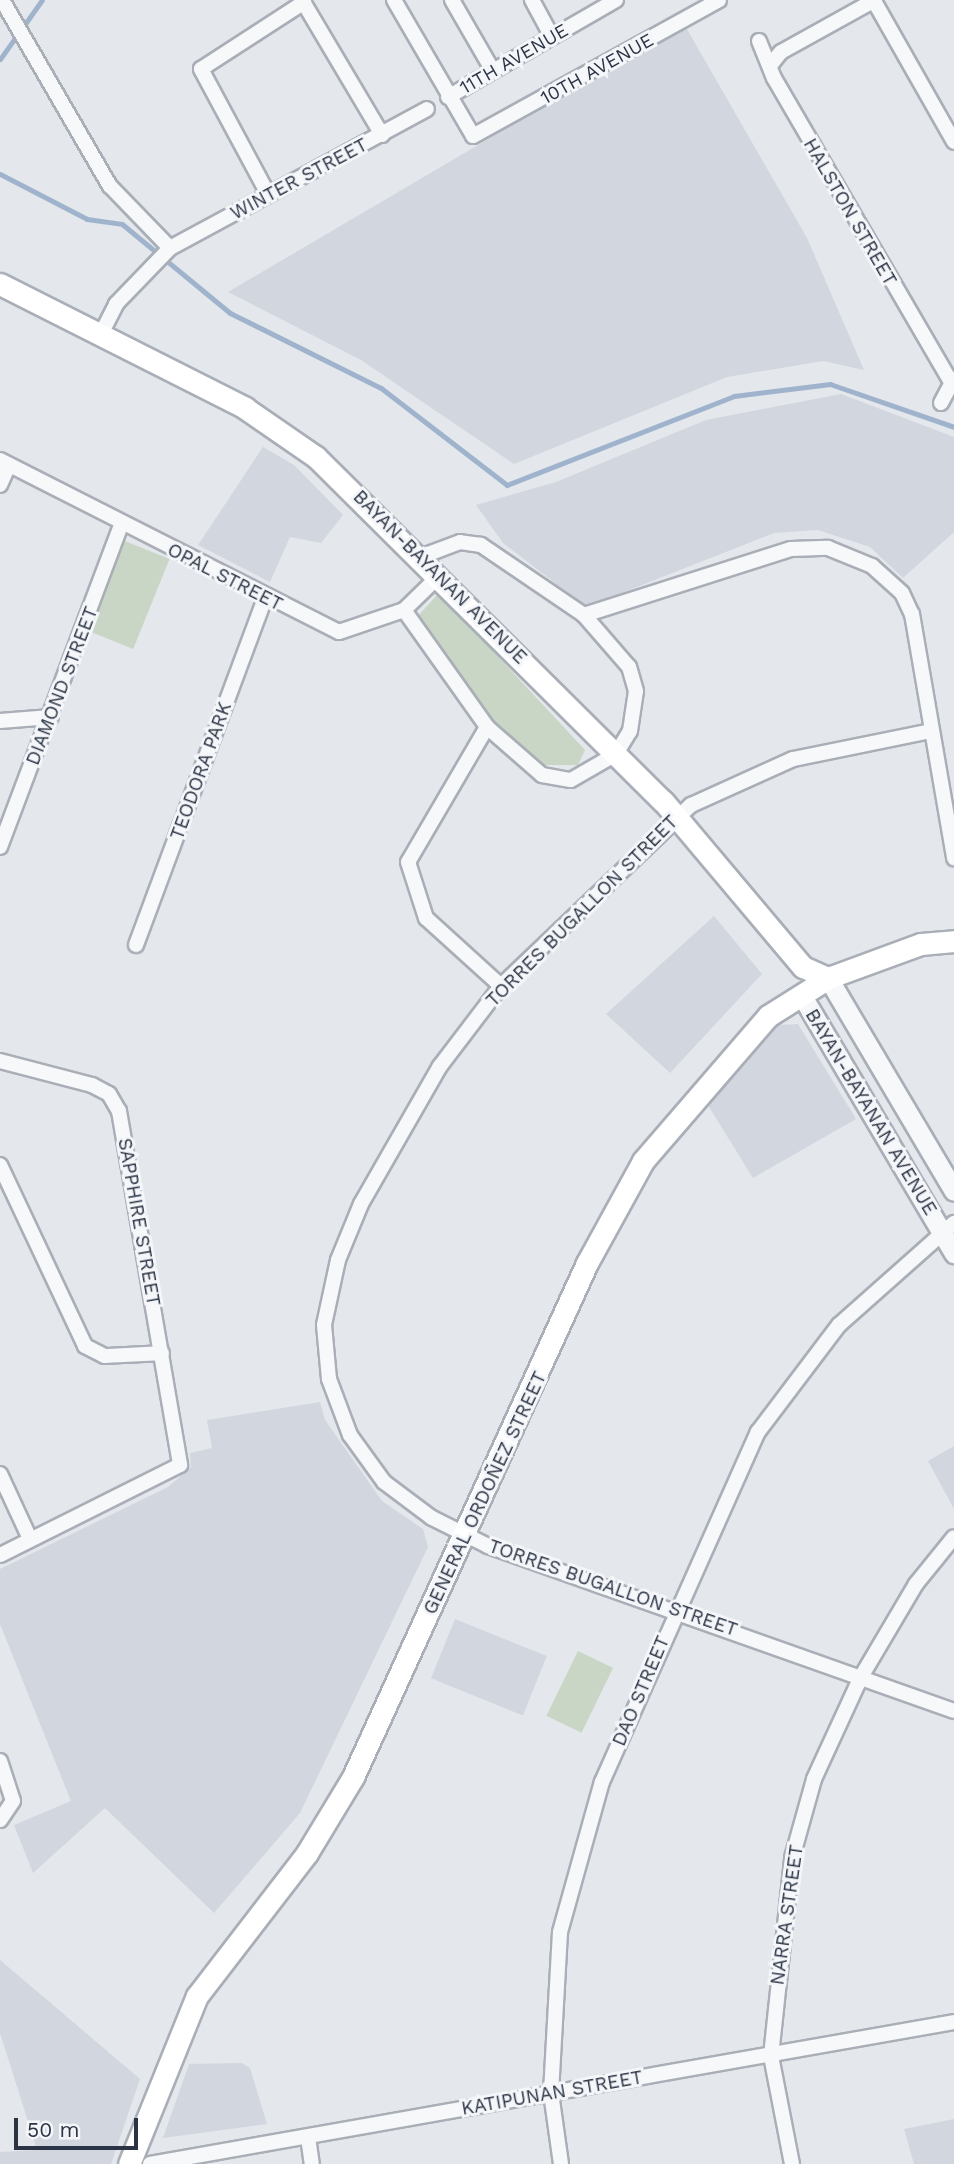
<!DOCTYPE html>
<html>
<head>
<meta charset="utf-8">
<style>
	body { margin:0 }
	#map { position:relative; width:954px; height:2164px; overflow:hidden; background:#e4e7ec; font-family:"Work Sans",sans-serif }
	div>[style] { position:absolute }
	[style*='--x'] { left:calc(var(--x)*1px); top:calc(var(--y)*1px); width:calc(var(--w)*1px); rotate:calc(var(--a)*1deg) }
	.built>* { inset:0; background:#d2d6de; transform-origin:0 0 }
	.green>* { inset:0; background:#c9d6c5; transform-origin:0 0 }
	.stream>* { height:5px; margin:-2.5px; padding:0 2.5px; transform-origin:2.5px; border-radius:2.5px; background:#9fb4cc }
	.roads { filter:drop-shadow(2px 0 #a9aeb7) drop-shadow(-2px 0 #a9aeb7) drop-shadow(0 2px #a9aeb7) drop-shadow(0 -2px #a9aeb7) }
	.minor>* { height:14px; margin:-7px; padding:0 7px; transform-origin:7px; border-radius:7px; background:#f7f8fa }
	.tertiary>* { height:19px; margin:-9.5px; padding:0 9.5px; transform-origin:9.5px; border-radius:9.5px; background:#f7f8fa }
	.secondary>* { height:21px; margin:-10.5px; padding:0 10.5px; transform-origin:10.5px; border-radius:10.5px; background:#fff }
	span { translate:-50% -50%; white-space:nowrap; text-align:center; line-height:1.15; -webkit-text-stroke:6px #f4f6f9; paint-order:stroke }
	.street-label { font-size:19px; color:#2b3445 }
	.scale { position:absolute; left:14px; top:2118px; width:124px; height:32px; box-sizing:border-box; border:4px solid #2b3445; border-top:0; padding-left:9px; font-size:21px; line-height:24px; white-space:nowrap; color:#2b3445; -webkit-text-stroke:5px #f4f6f9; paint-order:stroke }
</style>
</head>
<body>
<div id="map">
	<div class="built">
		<div style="clip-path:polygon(684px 24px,807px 238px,864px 370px,823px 361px,727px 377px,514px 464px,361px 360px,228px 292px)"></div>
		<div style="clip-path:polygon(841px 394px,954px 437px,954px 532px,903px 578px,870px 547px,818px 530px,774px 533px,586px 607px,503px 543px,476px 505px,556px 482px,706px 420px)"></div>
		<div style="clip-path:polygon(263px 447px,294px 465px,343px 515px,321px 543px,290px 537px,270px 582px,198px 545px)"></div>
		<div style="clip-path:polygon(714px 916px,762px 974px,670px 1073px,606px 1014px)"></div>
		<div style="clip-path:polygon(798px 1024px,856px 1119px,753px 1178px,706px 1102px,778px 1025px)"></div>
		<div style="clip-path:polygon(320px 1402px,325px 1420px,382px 1501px,423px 1529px,428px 1547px,300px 1813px,214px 1913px,105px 1808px,33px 1873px,14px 1825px,71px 1801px,0 1624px,0 1569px,168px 1487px,191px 1467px,190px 1453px,212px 1448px,207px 1420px)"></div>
		<div style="clip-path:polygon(954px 1446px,954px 1509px,928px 1461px)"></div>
		<div style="left:455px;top:1619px;width:99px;height:64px;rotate:22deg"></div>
		<div style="clip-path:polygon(0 1960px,140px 2079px,111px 2164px,0 2164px,0 2152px,37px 2150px,0 2033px)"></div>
		<div style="clip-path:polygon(242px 2063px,250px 2068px,267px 2124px,163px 2138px,189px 2064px)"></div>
		<div style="clip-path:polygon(954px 2119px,954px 2164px,914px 2164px,904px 2129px)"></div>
	</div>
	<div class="green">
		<div style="left:125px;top:541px;width:48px;height:97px;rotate:22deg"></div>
		<div style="clip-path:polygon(439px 593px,585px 750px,578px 765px,535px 765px,491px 724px,415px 619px)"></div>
		<div style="left:578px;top:1651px;width:39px;height:72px;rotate:26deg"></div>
	</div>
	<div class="stream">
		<div style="--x:0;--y:59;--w:72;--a:-54.6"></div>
		<div style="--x:0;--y:174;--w:98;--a:27.3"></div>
		<div style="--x:87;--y:219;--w:35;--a:8"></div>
		<div style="--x:122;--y:224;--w:140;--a:39.5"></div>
		<div style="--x:230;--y:313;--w:169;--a:26.4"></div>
		<div style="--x:381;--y:388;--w:159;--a:37.6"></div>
		<div style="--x:507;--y:485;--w:244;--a:-21.4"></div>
		<div style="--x:734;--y:396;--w:97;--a:-7.1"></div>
		<div style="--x:830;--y:384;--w:131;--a:19.1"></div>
	</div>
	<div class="roads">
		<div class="minor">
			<div style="--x:2;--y:0;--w:215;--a:59.9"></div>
			<div style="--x:110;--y:186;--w:86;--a:45.9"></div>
			<div style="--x:302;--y:0;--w:157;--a:59.3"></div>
			<div style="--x:394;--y:0;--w:157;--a:59.8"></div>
			<div style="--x:473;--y:136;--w:281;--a:-28.9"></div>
			<div style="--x:452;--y:0;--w:82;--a:60"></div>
			<div style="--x:532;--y:0;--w:42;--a:61.6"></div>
			<div style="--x:874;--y:1;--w:162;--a:60.4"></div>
			<div style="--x:759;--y:41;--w:40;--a:68"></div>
			<div style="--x:774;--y:78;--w:348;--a:59.8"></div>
			<div style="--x:772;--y:63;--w:14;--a:-51"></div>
			<div style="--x:781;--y:52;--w:107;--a:-29"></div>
			<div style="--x:448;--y:97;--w:194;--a:-30"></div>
			<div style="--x:268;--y:194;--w:142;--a:-118.2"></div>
			<div style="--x:201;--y:69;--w:123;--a:-33"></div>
			<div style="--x:101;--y:334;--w:34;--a:-63"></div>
			<div style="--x:116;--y:304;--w:78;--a:-46"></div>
			<div style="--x:170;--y:248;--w:292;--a:-28.4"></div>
			<div style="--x:941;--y:403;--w:27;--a:-62"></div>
			<div style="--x:0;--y:460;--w:380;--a:26.9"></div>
			<div style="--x:339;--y:632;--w:69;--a:-18.7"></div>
			<div style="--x:404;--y:610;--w:49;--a:-44.2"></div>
			<div style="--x:0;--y:485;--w:22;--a:-66"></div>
			<div style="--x:404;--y:610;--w:143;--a:54.6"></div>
			<div style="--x:487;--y:727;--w:73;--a:41.1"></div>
			<div style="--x:542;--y:775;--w:29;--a:10"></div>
			<div style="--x:571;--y:780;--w:52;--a:-30"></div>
			<div style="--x:616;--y:754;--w:27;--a:-59"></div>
			<div style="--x:630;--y:731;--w:40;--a:-81.5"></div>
			<div style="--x:636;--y:691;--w:25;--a:-106"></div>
			<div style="--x:629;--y:667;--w:69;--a:-130.9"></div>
			<div style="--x:584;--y:615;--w:125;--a:-145.8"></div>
			<div style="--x:481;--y:545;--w:21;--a:-172"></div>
			<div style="--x:460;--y:542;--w:43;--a:159.4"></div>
			<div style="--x:584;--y:615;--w:217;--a:-17.7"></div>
			<div style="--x:791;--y:549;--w:37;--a:-2"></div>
			<div style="--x:828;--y:548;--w:48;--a:22.2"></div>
			<div style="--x:872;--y:566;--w:40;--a:42"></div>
			<div style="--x:902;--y:593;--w:23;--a:65"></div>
			<div style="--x:912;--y:614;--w:248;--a:80.2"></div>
			<div style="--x:0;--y:721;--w:51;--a:-4.5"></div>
			<div style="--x:487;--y:727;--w:156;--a:120.3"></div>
			<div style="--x:408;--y:862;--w:59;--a:72.2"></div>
			<div style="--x:426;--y:918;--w:101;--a:42.2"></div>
			<div style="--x:931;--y:731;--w:141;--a:168.5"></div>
			<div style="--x:793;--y:759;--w:112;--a:155.7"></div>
			<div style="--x:691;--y:805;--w:262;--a:136.4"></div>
			<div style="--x:501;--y:986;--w:101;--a:127.3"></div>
			<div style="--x:440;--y:1066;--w:159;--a:119.8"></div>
			<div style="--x:361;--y:1204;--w:61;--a:112.3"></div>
			<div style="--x:338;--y:1260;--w:66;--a:102.2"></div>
			<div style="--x:324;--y:1325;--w:54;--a:84.7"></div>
			<div style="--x:329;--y:1379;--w:60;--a:69.4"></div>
			<div style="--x:350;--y:1435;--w:58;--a:54.1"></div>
			<div style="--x:384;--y:1482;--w:60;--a:36.9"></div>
			<div style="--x:432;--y:1518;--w:63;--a:26.6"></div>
			<div style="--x:488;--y:1546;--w:494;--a:19.5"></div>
			<div style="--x:0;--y:847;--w:346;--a:-69.4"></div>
			<div style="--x:136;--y:945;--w:370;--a:-69.6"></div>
			<div style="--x:0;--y:1061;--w:95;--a:14.6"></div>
			<div style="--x:92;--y:1085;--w:19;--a:28"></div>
			<div style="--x:109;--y:1094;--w:20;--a:60"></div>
			<div style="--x:119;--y:1111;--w:359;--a:80.2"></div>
			<div style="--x:180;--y:1465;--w:201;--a:153.4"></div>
			<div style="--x:0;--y:1165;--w:200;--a:64.8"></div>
			<div style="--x:85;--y:1346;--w:22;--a:27"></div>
			<div style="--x:105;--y:1356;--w:57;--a:-3"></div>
			<div style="--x:0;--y:1474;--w:72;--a:65.2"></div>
			<div style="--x:0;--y:1761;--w:42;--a:72"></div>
			<div style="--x:13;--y:1801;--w:23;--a:124"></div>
			<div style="--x:308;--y:2137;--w:27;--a:82"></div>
			<div style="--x:150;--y:2164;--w:816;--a:-10.02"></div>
			<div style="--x:561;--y:2164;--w:72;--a:-98"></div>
			<div style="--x:551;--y:2093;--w:161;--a:-86.8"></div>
			<div style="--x:560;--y:1932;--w:156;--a:-74.4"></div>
			<div style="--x:602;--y:1782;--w:383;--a:-66"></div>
			<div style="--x:758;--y:1432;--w:134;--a:-52.9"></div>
			<div style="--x:839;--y:1325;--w:154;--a:-41.6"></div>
			<div style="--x:792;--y:2164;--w:110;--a:-101"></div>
			<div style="--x:771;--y:2056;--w:199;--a:-83.9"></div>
			<div style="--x:792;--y:1858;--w:82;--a:-74.4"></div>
			<div style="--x:814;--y:1779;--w:112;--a:-65.3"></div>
			<div style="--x:861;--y:1677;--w:108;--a:-59.4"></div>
			<div style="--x:916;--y:1584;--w:60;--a:-51"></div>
		</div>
		<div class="tertiary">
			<div style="--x:828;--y:978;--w:247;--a:59.4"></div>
			<div style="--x:802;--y:996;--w:299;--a:59.4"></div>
		</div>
		<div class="secondary">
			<div style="--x:0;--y:284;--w:275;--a:26.8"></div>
			<div style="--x:245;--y:408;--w:86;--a:34.6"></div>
			<div style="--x:316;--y:457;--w:489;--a:44.8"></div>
			<div style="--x:663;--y:801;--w:217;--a:49.9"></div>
			<div style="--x:803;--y:967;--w:27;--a:24"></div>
			<div style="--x:129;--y:2164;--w:181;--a:-68"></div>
			<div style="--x:197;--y:1996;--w:180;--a:-52.4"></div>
			<div style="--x:307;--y:1853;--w:89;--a:-58.8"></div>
			<div style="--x:353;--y:1777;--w:565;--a:-65.52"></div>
			<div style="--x:587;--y:1263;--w:116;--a:-61.2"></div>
			<div style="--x:643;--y:1161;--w:191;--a:-49.2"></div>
			<div style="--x:768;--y:1016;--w:71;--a:-32.3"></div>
			<div style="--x:828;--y:978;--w:99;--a:-20.1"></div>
			<div style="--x:921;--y:944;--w:33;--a:-5"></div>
		</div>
	</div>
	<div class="street-label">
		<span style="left:514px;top:59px;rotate:-30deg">11TH AVENUE</span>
		<span style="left:597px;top:69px;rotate:-29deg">10TH AVENUE</span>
		<span style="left:299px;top:179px;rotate:-28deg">WINTER STREET</span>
		<span style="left:850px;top:212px;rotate:60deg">HALSTON STREET</span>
		<span style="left:225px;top:577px;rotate:27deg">OPAL STREET</span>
		<span style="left:440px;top:577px;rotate:45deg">BAYAN-BAYANAN AVENUE</span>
		<span style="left:62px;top:686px;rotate:-69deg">DIAMOND STREET</span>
		<span style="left:201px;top:771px;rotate:-70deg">TEODORA PARK</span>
		<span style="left:582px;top:911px;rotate:-45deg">TORRES BUGALLON STREET</span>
		<span style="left:871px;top:1112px;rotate:59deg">BAYAN-BAYANAN AVENUE</span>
		<span style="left:139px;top:1222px;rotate:80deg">SAPPHIRE STREET</span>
		<span style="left:485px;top:1493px;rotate:-65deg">GENERAL ORDOÑEZ STREET</span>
		<span style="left:613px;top:1588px;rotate:19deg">TORRES BUGALLON STREET</span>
		<span style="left:641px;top:1691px;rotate:-67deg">DAO STREET</span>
		<span style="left:787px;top:1915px;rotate:-82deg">NARRA STREET</span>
		<span style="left:552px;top:2093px;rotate:-10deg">KATIPUNAN STREET</span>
	</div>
	<div class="scale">50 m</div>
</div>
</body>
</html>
